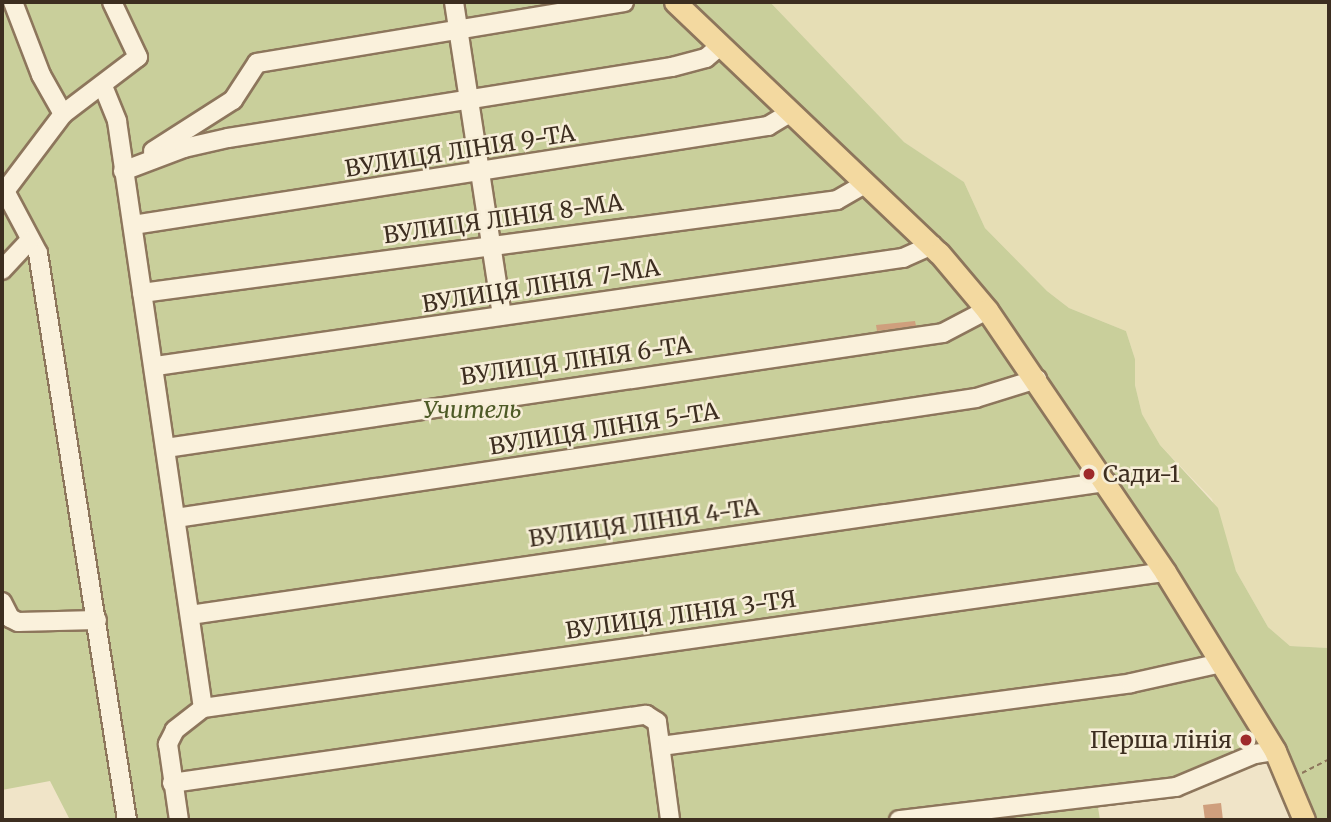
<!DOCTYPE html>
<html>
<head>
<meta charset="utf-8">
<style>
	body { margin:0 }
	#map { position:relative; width:1331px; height:822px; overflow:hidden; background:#f0e4c8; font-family:Merriweather,serif }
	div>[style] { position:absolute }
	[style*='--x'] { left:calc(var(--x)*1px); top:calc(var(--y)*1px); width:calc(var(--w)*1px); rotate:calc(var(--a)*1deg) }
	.farmland>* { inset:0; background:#e6deb5 }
	.green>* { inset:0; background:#c9cf9b }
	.building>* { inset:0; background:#cf9f7d }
	.path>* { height:2px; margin-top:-1px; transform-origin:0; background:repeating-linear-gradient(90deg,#8d765c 0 5px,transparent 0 8.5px) }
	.roads { filter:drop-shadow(2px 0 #8d765c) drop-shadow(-2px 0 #8d765c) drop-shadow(0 2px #8d765c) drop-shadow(0 -2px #8d765c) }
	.minor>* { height:18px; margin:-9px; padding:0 9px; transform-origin:9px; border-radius:9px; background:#faf1dc }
	.major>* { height:21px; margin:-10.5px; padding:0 10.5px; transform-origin:10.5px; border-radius:10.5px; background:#f3d9a0 }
	.dots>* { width:19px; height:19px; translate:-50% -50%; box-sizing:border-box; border:4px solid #f7eed8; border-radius:50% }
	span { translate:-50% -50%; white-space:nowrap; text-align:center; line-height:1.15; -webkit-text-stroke:5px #f7eed8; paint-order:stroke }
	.street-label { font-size:23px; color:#3d2e20 }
	.park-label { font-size:23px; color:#4d5a26; font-style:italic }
	.poi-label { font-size:23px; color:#3d2e20 }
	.left { translate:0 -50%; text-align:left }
	.right { translate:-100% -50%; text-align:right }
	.frame { position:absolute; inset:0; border:4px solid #3d2e20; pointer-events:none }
</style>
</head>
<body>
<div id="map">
	<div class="farmland">
		<div style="clip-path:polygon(770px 2px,1329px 2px,1329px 648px,1290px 646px,1268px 627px,1236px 571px,1212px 499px,1160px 445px,1142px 414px,1135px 385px,1135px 359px,1126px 331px,1069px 308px,1047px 291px,985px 228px,964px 182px,904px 142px)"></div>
	</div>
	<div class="green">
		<div style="clip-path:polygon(2px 2px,669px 2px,923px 245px,1030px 377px,1261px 738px,1258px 747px,1198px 775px,872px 820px,70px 820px,50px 781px,2px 790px)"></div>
		<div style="clip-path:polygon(684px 2px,770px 2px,904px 142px,964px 182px,985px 228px,1047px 291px,1069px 308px,1126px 331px,1135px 359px,1135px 385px,1142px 414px,1160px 445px,1218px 508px,1236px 571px,1268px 627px,1290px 646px,1329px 648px,1329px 820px,1312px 820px,1040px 372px)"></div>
		<div style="clip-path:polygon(1097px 801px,1100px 820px,929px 820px)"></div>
	</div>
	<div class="building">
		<div style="clip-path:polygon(915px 321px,916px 326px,877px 331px,876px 325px)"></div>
		<div style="clip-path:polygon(1221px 803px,1223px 820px,1205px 820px,1203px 805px)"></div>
	</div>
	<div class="path">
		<div style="--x:1302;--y:773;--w:29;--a:-27"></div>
		<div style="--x:1328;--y:760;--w:6;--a:-81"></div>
	</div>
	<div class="roads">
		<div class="minor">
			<div style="--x:13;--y:2;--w:78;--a:69"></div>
			<div style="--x:41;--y:75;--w:45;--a:60.6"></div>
			<div style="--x:454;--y:2;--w:317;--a:81.3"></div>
			<div style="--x:103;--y:86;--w:38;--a:68"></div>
			<div style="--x:117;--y:121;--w:593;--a:81.67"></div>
			<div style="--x:203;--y:708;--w:36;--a:142"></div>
			<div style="--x:175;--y:730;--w:16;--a:117"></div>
			<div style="--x:168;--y:744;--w:77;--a:81.8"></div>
			<div style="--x:153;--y:151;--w:95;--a:-32.5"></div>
			<div style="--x:233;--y:100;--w:44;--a:-57"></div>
			<div style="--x:257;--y:63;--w:372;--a:-9.4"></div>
			<div style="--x:123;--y:171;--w:65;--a:-20.7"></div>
			<div style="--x:184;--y:148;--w:45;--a:-12.8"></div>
			<div style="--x:228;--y:138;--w:450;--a:-9.1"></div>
			<div style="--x:672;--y:67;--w:35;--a:-15"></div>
			<div style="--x:706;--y:58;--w:20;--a:-41"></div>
			<div style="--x:5;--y:191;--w:70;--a:62"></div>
			<div style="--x:38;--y:253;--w:574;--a:81.08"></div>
			<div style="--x:2;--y:195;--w:101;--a:-53"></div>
			<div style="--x:63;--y:114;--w:94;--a:-37.2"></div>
			<div style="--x:138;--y:57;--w:61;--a:-115.3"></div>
			<div style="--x:133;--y:225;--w:643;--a:-8.86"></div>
			<div style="--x:768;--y:126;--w:27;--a:-31"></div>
			<div style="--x:2;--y:270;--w:40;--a:-47"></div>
			<div style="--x:142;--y:293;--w:701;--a:-7.62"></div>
			<div style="--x:837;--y:200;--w:34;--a:-30"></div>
			<div style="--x:156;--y:366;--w:755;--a:-8.23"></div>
			<div style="--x:903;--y:258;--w:32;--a:-24"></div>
			<div style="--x:166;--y:448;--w:785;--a:-8.42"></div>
			<div style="--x:943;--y:333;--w:50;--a:-27.6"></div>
			<div style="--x:176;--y:518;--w:809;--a:-8.53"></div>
			<div style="--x:976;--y:398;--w:64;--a:-17.3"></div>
			<div style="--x:2;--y:602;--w:18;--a:63"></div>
			<div style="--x:10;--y:618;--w:9;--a:27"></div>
			<div style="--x:18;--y:622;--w:79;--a:-1.5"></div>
			<div style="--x:190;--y:615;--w:926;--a:-8.26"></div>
			<div style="--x:203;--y:708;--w:972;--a:-8.05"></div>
			<div style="--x:661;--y:746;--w:474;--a:-7.6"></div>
			<div style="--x:1131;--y:683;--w:92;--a:-12.5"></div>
			<div style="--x:172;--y:783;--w:479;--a:-8.2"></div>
			<div style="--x:646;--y:715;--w:13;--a:32"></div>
			<div style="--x:657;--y:722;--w:99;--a:82.4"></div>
			<div style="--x:899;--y:820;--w:279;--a:-6.8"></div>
			<div style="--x:1176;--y:787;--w:86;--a:-22.7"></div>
			<div style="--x:1255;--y:754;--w:20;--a:-9"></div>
		</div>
		<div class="major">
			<div style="--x:675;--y:2;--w:364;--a:43.6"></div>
			<div style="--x:939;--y:253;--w:75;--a:49.9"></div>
			<div style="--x:987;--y:310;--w:317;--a:55.8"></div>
			<div style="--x:1165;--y:572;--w:210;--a:58.4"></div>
			<div style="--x:1275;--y:751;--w:75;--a:67.2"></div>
		</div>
	</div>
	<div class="dots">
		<div style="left:1089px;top:474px;background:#9e2a2b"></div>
		<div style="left:1246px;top:740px;background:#9e2a2b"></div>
	</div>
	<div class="street-label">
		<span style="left:460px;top:151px;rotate:-9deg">ВУЛИЦЯ ЛІНІЯ 9-ТА</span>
		<span style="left:503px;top:219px;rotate:-8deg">ВУЛИЦЯ ЛІНІЯ 8-МА</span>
		<span style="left:541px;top:286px;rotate:-9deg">ВУЛИЦЯ ЛІНІЯ 7-МА</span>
		<span style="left:576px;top:361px;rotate:-8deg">ВУЛИЦЯ ЛІНІЯ 6-ТА</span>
		<span style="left:604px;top:429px;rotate:-9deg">ВУЛИЦЯ ЛІНІЯ 5-ТА</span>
		<span style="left:644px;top:523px;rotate:-8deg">ВУЛИЦЯ ЛІНІЯ 4-ТА</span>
		<span style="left:681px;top:615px;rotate:-8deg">ВУЛИЦЯ ЛІНІЯ 3-ТЯ</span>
	</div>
	<div class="park-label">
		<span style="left:472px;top:410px">Учитель</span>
	</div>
	<div class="poi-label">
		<span class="left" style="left:1103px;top:474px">Сади-1</span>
		<span class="right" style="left:1232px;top:740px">Перша лінія</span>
	</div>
	<div class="frame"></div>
</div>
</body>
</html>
